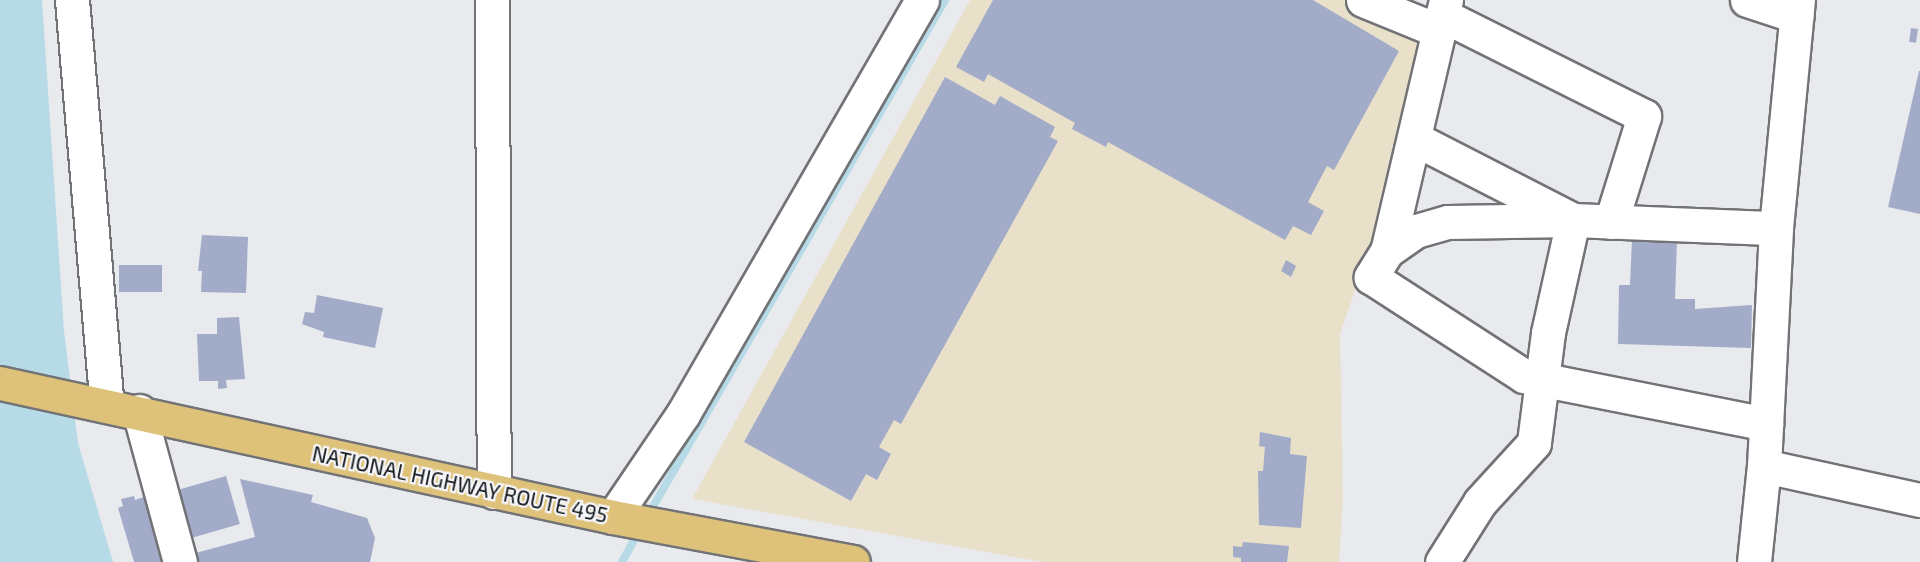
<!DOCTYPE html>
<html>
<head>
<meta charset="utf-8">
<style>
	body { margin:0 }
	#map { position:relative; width:1920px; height:562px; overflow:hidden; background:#e8eaee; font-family:"Exo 2",sans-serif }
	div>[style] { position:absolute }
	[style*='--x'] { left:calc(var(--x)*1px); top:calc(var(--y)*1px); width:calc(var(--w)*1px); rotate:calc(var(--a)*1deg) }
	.commercial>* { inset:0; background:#e9e0ca }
	.water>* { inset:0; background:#b6dae6 }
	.stream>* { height:8px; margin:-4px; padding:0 4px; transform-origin:4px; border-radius:4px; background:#b6dae6 }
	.building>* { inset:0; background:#a2acc8; transform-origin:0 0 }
	.roads { filter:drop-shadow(2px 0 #727377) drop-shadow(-2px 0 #727377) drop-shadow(0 2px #727377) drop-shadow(0 -2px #727377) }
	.minor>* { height:33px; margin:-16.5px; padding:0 16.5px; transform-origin:16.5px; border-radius:16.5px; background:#fff }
	.highway>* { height:33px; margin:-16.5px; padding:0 16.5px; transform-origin:16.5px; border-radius:16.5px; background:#dec27a }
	span { translate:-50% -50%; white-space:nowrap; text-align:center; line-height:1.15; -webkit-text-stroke:4.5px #f5f7fc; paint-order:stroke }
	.street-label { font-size:21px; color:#131416 }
</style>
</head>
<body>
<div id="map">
	<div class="commercial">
		<div style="clip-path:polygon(970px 0,1344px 0,1430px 35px,1377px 250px,1359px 279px,1340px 334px,1343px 498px,1339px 562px,1042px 562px,692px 499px)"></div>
	</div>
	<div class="water">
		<div style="clip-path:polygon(0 0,42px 0,64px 331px,78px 443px,113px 562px,0 562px)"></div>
	</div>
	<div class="stream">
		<div style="--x:647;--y:517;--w:597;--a:-60.04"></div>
		<div style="--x:622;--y:562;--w:39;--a:-61"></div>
	</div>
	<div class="building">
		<div style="clip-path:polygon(993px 0,1313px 0,1399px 51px,1334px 170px,1327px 166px,1308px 202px,1324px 211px,1311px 235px,1293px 226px,1285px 240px,1108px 142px,1106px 147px,1072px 129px,1075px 123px,988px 74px,984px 82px,956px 67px)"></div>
		<div style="left:1911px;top:28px;width:7px;height:14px;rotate:8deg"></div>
		<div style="clip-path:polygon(1919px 71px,1920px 71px,1920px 214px,1888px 207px)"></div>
		<div style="clip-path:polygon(945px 77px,995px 105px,1000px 96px,1055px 127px,1050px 137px,1058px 141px,901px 424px,894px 420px,879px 447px,891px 454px,877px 480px,866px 474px,851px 501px,744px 442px)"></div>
		<div style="clip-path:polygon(202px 235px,248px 237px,246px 293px,201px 292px,202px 271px,198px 271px)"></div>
		<div style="clip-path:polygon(1632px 239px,1677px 240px,1675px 299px,1695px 299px,1695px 309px,1752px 305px,1751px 348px,1618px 344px,1619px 285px,1630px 285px)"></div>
		<div style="clip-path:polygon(1286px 260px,1296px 266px,1291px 277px,1281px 271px)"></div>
		<div style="left:119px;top:265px;width:43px;height:27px"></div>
		<div style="clip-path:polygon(317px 295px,383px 308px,375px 348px,323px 337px,324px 332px,302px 324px,305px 312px,314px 313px)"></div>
		<div style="clip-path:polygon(239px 317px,245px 379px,226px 380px,227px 388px,218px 389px,218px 381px,199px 381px,197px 334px,217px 334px,217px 318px)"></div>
		<div style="clip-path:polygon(1260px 432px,1291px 438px,1290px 454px,1307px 456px,1301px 528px,1259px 525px,1258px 471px,1263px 471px,1265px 447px,1259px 446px)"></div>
		<div style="left:226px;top:476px;width:50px;height:54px;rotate:74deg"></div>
		<div style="clip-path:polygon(240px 479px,313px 495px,311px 502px,367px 518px,375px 538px,370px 562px,194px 562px,192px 554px,255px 537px)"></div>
		<div style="clip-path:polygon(134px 496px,135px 500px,144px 497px,163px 562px,134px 562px,118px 508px,123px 506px,121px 499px)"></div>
		<div style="clip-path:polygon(1243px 542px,1289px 546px,1287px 562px,1241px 562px,1241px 558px,1233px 557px,1233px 546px,1242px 547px)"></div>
	</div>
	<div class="roads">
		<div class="minor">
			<div style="--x:72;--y:0;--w:407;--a:85.1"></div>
			<div style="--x:492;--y:0;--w:492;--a:89.8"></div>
			<div style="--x:1363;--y:0;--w:82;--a:22.2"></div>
			<div style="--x:1446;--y:0;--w:258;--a:103.2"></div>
			<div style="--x:1387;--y:251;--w:31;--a:122"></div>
			<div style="--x:1371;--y:277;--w:182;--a:32.9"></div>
			<div style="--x:1524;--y:376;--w:247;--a:11.2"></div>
			<div style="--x:1747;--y:0;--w:52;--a:18.1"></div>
			<div style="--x:1442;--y:15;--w:226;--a:26.6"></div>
			<div style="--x:1644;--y:116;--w:111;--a:107.3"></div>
			<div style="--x:1415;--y:139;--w:178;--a:27.1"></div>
			<div style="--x:1573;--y:220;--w:203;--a:2.3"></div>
			<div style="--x:1387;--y:251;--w:35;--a:-35"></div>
			<div style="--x:1416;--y:231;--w:33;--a:-16"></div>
			<div style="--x:1448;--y:222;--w:125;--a:-0.9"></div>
			<div style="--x:1573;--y:220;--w:116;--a:102.5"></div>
			<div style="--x:1548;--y:333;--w:111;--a:97.3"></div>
			<div style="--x:1534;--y:443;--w:80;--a:132.5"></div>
			<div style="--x:1480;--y:502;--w:71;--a:122.3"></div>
			<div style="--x:139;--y:411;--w:156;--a:74.8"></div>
			<div style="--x:1764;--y:466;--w:160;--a:12.3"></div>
			<div style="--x:613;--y:517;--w:125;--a:-55.8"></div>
			<div style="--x:683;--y:414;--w:478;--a:-60"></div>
			<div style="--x:1754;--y:562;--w:97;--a:-84.1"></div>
			<div style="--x:1764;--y:466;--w:238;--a:-87.1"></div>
			<div style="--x:1776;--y:228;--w:229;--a:-84.5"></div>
		</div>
		<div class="highway">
			<div style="--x:0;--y:383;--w:627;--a:12.33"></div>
			<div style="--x:613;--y:517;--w:244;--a:10.6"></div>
		</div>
	</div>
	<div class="street-label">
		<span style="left:460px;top:484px;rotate:12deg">NATIONAL HIGHWAY ROUTE 495</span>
	</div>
</div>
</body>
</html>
